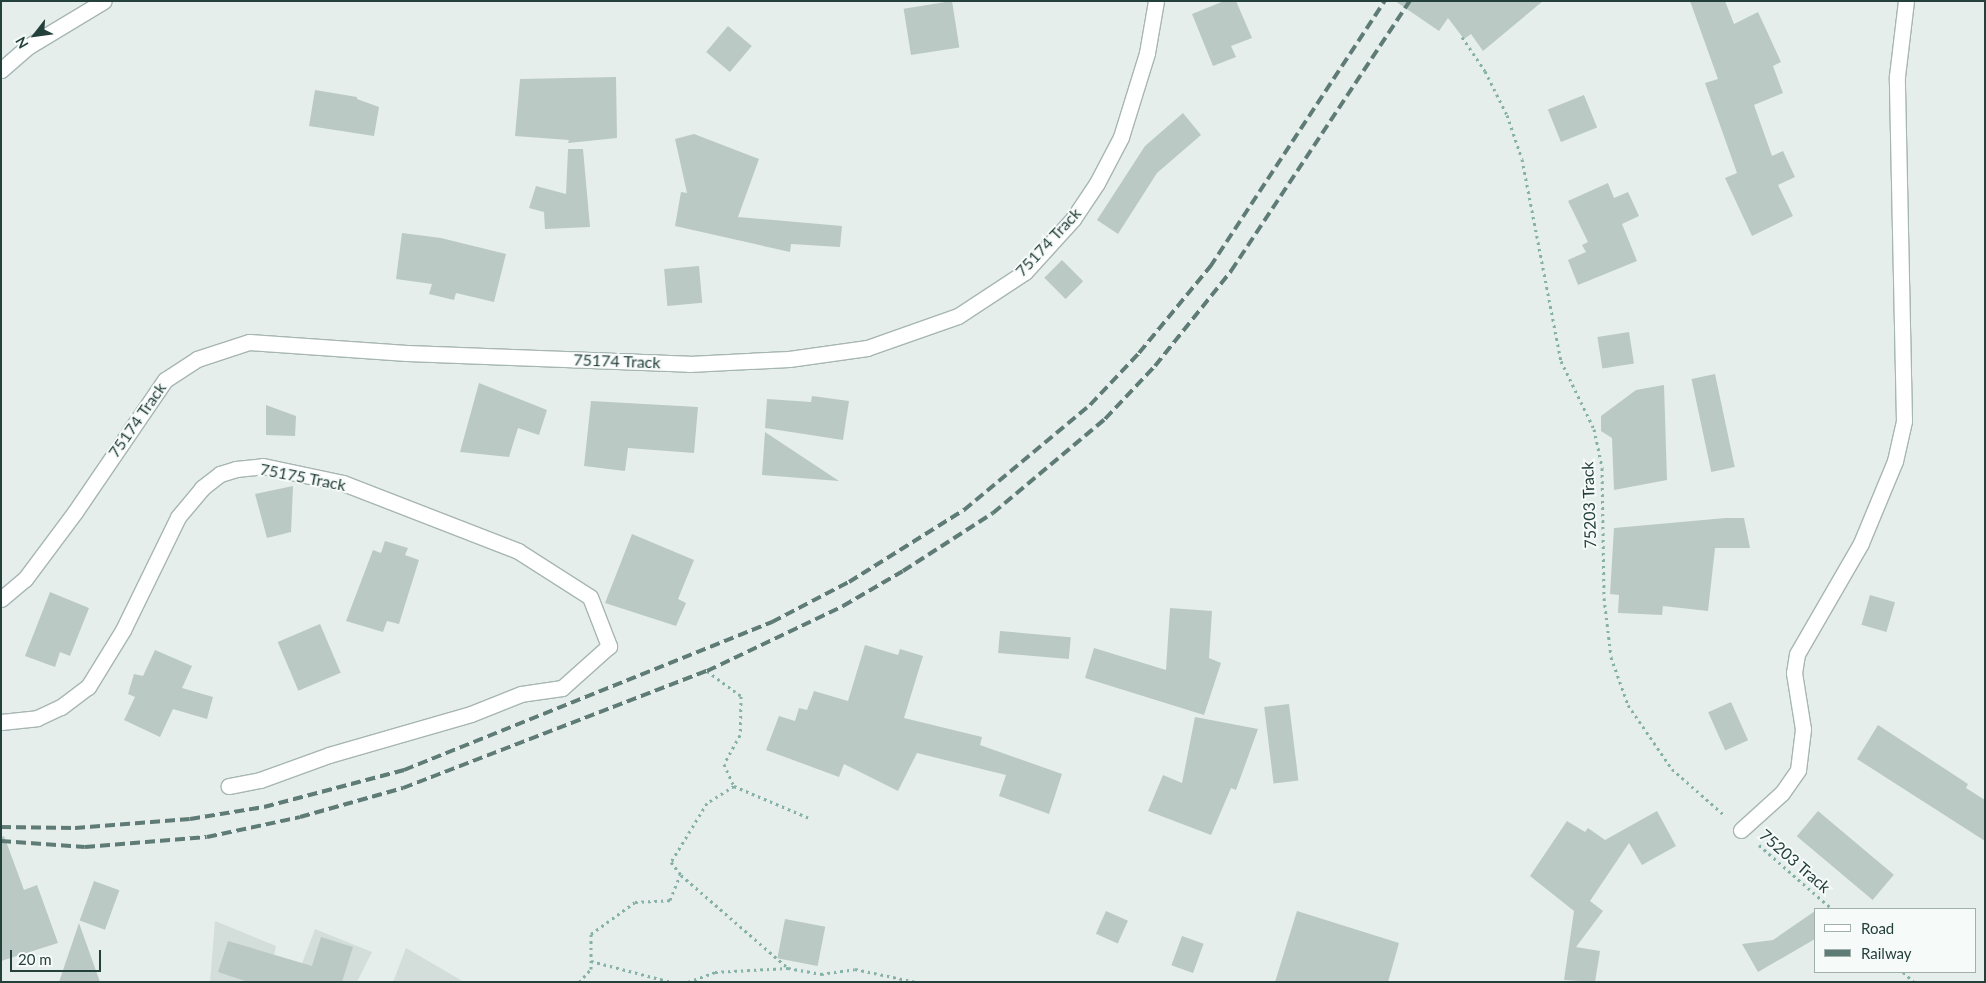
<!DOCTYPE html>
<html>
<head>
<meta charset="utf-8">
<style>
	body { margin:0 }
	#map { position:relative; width:1986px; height:983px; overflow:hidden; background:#e5eeeb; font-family:Lato,sans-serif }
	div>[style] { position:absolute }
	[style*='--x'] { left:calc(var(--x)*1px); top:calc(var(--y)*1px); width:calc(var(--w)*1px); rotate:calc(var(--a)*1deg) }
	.built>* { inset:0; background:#d3deda }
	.building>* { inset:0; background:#bac9c4; transform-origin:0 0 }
	.path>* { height:3px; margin-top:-1.5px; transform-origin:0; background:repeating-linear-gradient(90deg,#85b1a7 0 2.5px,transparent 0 6.5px) }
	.roads { filter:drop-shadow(1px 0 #a7b6b3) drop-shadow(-1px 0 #a7b6b3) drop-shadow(0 1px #a7b6b3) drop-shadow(0 -1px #a7b6b3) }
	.minor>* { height:15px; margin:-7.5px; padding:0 7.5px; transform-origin:7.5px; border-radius:7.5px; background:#fff }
	.rail>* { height:4px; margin-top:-2px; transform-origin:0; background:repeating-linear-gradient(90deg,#5f7b76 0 10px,transparent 0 15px) }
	span { translate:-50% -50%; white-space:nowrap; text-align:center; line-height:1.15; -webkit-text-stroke:4px #f6faf8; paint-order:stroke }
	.street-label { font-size:16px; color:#24403b }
	.frame { position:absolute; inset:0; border:2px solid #24403b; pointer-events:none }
	.legend { position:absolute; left:1814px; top:908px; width:162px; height:65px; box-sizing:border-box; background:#f6faf8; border:1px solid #a2b0ac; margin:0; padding:6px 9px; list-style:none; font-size:15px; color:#24403b }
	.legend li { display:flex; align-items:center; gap:10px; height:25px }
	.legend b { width:25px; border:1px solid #a2b0ac }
	.north { position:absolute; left:10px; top:10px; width:50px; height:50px; -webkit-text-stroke:4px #f6faf8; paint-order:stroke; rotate:240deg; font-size:14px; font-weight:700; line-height:20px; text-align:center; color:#24403b }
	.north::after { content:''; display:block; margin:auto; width:18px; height:22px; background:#24403b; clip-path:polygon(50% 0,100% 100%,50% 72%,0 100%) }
	.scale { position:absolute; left:10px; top:950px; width:91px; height:22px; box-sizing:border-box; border:2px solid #24403b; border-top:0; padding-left:6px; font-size:15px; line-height:18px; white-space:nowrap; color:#24403b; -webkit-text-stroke:4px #f6faf8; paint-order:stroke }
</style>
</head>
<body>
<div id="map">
	<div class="built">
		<div style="clip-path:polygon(215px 921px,276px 946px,269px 982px,210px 982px)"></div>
		<div style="clip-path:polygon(315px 929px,372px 952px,357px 982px,295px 982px)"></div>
		<div style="clip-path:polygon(406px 948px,464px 982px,393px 982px)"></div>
	</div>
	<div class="building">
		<div style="left:952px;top:1px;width:47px;height:49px;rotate:81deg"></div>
		<div style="clip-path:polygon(1224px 1px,1236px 1px,1252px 38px,1231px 46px,1236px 57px,1213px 66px,1192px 14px)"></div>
		<div style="clip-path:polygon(1395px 1px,1543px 1px,1483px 51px,1471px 34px,1464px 39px,1448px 18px,1439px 31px)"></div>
		<div style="clip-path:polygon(1690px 1px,1725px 1px,1734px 24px,1758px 12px,1781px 62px,1773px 66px,1783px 93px,1754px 105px,1772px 156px,1783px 151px,1795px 177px,1778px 185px,1793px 216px,1752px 236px,1725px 178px,1737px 173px,1705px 83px,1718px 79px)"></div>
		<div style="left:728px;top:26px;width:31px;height:34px;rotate:40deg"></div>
		<div style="clip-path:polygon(616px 77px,617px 138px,568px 143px,569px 140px,515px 136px,520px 79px)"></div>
		<div style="clip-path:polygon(315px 90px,357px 97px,357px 99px,379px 107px,374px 136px,309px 126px)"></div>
		<div style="left:1584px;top:95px;width:35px;height:39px;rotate:68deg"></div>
		<div style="clip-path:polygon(1183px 113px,1201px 135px,1157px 173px,1118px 234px,1097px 220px,1145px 146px)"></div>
		<div style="clip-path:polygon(694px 134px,759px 159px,738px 217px,842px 226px,840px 247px,791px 244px,790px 252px,675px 226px,681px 192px,687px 193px,675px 139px)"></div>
		<div style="clip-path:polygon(568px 149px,583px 149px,590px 227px,545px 229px,544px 212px,529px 208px,536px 186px,566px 194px)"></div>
		<div style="clip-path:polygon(1608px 183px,1614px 198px,1628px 192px,1639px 216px,1622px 224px,1637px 261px,1578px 285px,1568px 260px,1586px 252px,1582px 245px,1588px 242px,1568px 201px)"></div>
		<div style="clip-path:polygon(402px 233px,441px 238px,506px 254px,494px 302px,456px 293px,454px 300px,429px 294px,432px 284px,396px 279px)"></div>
		<div style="left:1062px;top:260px;width:30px;height:25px;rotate:45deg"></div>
		<div style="left:699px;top:266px;width:37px;height:35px;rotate:85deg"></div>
		<div style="left:1629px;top:332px;width:32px;height:32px;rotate:81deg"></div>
		<div style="left:1715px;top:374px;width:95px;height:24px;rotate:78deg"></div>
		<div style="clip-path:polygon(479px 383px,547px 410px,539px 435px,518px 428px,509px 457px,460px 452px)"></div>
		<div style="clip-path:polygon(1664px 385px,1667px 480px,1614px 490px,1612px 438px,1601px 431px,1601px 416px,1636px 390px)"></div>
		<div style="clip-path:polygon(812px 396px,849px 401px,843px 440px,765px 428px,767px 399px,811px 402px)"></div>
		<div style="clip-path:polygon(591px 401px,698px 407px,694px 453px,628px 448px,625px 471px,584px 466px)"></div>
		<div style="clip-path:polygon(266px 405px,296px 416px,295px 436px,266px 435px)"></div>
		<div style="clip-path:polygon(765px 432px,839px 481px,762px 475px)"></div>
		<div style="clip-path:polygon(293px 486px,291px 532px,267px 538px,255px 494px)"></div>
		<div style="clip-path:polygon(1726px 518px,1744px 518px,1750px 548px,1715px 548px,1708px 611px,1663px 606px,1662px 615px,1618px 613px,1619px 595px,1610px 594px,1614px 528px)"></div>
		<div style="clip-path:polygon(632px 534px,694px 560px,678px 599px,686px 603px,676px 626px,605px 603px)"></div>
		<div style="clip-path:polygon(385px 541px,408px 548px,405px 555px,419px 560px,399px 624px,387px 621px,383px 632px,346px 621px,373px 550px,381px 553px)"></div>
		<div style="clip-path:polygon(50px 592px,89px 608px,70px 656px,60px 652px,55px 667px,25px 656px)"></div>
		<div style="left:1870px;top:595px;width:26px;height:31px;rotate:16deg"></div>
		<div style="clip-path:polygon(1170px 608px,1212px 611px,1209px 658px,1221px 663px,1204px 715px,1085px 678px,1094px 648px,1166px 670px)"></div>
		<div style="left:320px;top:624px;width:53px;height:46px;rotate:67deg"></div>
		<div style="left:1000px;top:631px;width:71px;height:22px;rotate:5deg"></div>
		<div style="clip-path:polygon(865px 645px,898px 655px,900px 649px,923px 656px,904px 718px,982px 737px,980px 745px,1062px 774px,1049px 814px,999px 796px,1006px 775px,917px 753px,898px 791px,844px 764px,839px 777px,766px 750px,779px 716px,795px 721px,799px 708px,807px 710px,814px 691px,848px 701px)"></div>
		<div style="clip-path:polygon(155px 650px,192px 666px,182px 688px,213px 697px,207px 719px,173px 709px,160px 737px,124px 720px,135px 697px,128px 694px,134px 674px,143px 676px)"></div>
		<div style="left:1731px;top:702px;width:42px;height:25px;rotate:66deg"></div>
		<div style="left:1289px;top:704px;width:77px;height:25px;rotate:83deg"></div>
		<div style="clip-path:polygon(1195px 717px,1258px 729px,1236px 790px,1231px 788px,1211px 835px,1148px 811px,1163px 775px,1182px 783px)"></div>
		<div style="clip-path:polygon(1878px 725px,1968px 784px,1966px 788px,1985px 800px,1985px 841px,1857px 759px)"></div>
		<div style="clip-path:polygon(1657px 811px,1676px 846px,1642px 865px,1629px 843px,1590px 901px,1603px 911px,1576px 947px,1600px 951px,1595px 982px,1564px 980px,1574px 911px,1530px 876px,1567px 821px,1585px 832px,1588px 828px,1605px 840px)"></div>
		<div style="left:1818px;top:811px;width:99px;height:33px;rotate:40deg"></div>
		<div style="clip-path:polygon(4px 836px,24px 890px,37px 885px,58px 943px,1px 961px,1px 837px)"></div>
		<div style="left:94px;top:881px;width:27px;height:42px;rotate:20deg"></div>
		<div style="left:1106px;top:911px;width:24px;height:25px;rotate:24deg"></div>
		<div style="clip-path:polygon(1297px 911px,1399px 943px,1388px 982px,1275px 982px)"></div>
		<div style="clip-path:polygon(1815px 911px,1815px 939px,1758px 972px,1742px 944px,1773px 940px)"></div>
		<div style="left:785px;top:919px;width:41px;height:40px;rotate:11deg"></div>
		<div style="clip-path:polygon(79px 923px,100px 982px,59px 982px)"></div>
		<div style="left:1182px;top:936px;width:23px;height:31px;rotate:20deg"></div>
		<div style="clip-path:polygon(321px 937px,353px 947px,342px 982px,248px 982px,218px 972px,228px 941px,312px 966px)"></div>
	</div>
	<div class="path">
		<div style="--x:1462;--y:37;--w:41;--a:55.9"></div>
		<div style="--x:1485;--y:71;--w:49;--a:63.4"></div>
		<div style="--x:1507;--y:115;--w:46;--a:71.2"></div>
		<div style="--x:1522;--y:159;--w:206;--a:79.1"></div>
		<div style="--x:1561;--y:361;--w:76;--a:64.1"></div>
		<div style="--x:1594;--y:429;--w:40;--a:78"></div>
		<div style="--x:1602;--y:468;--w:130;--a:89.1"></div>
		<div style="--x:1604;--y:598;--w:59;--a:83.2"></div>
		<div style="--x:1611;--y:657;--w:51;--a:70.5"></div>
		<div style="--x:1628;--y:705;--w:78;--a:55.5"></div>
		<div style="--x:1672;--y:769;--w:69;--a:41.5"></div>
		<div style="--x:707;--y:671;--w:42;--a:36.3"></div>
		<div style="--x:741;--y:696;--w:39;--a:91"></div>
		<div style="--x:740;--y:735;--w:33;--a:119"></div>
		<div style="--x:724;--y:764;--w:24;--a:66"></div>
		<div style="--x:734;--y:786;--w:32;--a:148"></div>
		<div style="--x:707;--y:803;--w:69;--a:121.4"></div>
		<div style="--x:671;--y:862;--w:16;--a:52"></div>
		<div style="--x:681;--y:875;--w:142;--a:41"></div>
		<div style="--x:734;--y:786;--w:82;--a:23.1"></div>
		<div style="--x:1759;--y:845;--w:97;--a:41.2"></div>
		<div style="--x:591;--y:961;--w:83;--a:14.7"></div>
		<div style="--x:1903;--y:972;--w:15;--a:42"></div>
		<div style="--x:579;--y:982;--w:18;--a:-47"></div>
		<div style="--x:591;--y:969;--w:35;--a:-90"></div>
		<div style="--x:591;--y:934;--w:54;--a:-36"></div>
		<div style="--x:635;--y:902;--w:35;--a:-3"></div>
		<div style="--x:670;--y:900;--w:27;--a:-68"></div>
		<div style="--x:688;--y:982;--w:29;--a:-20"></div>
		<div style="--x:715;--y:972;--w:73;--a:-3.1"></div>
		<div style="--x:788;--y:968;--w:34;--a:10"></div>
		<div style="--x:821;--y:974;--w:34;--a:-8"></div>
		<div style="--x:855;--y:969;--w:62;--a:12"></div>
	</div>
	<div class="roads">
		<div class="minor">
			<div style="--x:1;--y:70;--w:37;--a:-41"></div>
			<div style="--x:29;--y:46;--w:87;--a:-31"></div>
			<div style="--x:1;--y:599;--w:31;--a:-40"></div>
			<div style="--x:25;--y:579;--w:84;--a:-53.3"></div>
			<div style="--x:75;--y:512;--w:160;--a:-55.7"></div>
			<div style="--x:165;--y:380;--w:38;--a:-33"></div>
			<div style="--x:197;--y:359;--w:55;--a:-18.1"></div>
			<div style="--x:249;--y:342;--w:158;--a:4"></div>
			<div style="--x:407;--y:353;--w:282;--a:2.2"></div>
			<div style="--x:689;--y:364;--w:100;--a:-2.9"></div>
			<div style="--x:789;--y:359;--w:79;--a:-8"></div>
			<div style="--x:867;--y:348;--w:96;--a:-19.4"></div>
			<div style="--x:958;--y:316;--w:80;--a:-33.3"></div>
			<div style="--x:1025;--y:272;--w:72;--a:-47.8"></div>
			<div style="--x:1073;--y:219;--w:43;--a:-56.3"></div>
			<div style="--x:1097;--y:183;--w:52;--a:-62.4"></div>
			<div style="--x:1121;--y:137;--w:88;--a:-72.8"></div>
			<div style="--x:1147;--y:53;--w:53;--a:-80.2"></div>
			<div style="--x:1;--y:722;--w:36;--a:-6"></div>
			<div style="--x:37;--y:718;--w:26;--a:-25"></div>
			<div style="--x:61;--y:707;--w:34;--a:-37"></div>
			<div style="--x:88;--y:687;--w:67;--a:-58.4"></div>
			<div style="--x:123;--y:630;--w:126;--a:-64"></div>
			<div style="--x:178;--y:517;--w:38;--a:-50"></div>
			<div style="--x:202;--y:488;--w:23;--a:-38"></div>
			<div style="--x:220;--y:474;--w:17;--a:-17"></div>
			<div style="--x:236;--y:469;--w:27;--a:-6"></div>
			<div style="--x:263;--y:466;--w:82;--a:12"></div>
			<div style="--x:343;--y:483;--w:188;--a:21.2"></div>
			<div style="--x:518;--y:551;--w:85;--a:32.6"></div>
			<div style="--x:590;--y:597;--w:53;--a:68.8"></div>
			<div style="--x:609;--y:646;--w:63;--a:138.2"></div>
			<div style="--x:562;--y:688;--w:41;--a:171.7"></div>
			<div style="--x:521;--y:694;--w:54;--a:158.2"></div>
			<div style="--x:471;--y:714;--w:148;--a:163.9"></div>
			<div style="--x:329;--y:755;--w:73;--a:160.1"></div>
			<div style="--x:260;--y:780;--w:32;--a:169"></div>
			<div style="--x:1741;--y:830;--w:55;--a:-42.1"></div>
			<div style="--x:1782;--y:793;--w:28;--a:-55"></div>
			<div style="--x:1798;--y:770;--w:41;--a:-83"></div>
			<div style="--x:1803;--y:729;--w:57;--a:-99.1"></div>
			<div style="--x:1794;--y:673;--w:19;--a:-81"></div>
			<div style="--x:1797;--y:654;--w:128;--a:-60"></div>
			<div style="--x:1861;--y:543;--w:89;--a:-67.5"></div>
			<div style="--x:1895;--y:461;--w:41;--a:-77.3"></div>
			<div style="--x:1904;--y:421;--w:345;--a:-91.2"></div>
			<div style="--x:1897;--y:76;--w:76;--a:-83.2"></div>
		</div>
	</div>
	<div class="rail">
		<div style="--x:1;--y:827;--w:74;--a:0.8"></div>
		<div style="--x:75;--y:828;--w:115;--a:-4.5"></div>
		<div style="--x:190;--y:819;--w:75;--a:-9.2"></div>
		<div style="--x:264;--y:807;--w:145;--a:-14.8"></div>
		<div style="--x:404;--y:770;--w:397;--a:-21.9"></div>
		<div style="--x:772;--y:622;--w:87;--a:-27.5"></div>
		<div style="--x:849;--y:582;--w:136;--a:-32.1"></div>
		<div style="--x:964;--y:510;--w:164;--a:-39.8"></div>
		<div style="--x:1090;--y:405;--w:71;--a:-46.7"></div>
		<div style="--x:1139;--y:353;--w:112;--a:-50.5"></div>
		<div style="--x:1210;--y:267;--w:318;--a:-56.7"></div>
		<div style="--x:1;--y:841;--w:84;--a:4.1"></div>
		<div style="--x:85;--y:847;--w:122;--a:-4.7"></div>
		<div style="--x:207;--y:837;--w:95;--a:-12.1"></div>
		<div style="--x:300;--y:817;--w:107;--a:-15.7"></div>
		<div style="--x:403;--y:788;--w:326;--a:-21.1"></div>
		<div style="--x:707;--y:671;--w:151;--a:-25.5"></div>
		<div style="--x:843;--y:606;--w:69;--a:-30.3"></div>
		<div style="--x:903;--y:571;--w:107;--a:-32.8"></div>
		<div style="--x:993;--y:513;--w:146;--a:-40"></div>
		<div style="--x:1105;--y:419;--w:73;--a:-46.7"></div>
		<div style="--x:1155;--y:366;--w:122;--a:-51.3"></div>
		<div style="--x:1231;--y:271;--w:324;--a:-56.5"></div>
	</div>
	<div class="street-label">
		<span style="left:1048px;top:242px;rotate:-47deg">75174 Track</span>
		<span style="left:617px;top:361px;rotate:2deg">75174 Track</span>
		<span style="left:137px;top:420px;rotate:-55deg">75174 Track</span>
		<span style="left:303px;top:477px;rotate:11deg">75175 Track</span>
		<span style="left:1589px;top:505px;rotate:-92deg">75203 Track</span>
		<span style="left:1795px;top:861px;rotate:41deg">75203 Track</span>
	</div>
	<div class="frame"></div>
	<ul class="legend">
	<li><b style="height:6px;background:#fff"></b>Road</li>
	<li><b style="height:6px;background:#5f7b76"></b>Railway</li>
	</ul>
	<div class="north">N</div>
	<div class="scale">20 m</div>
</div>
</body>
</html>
